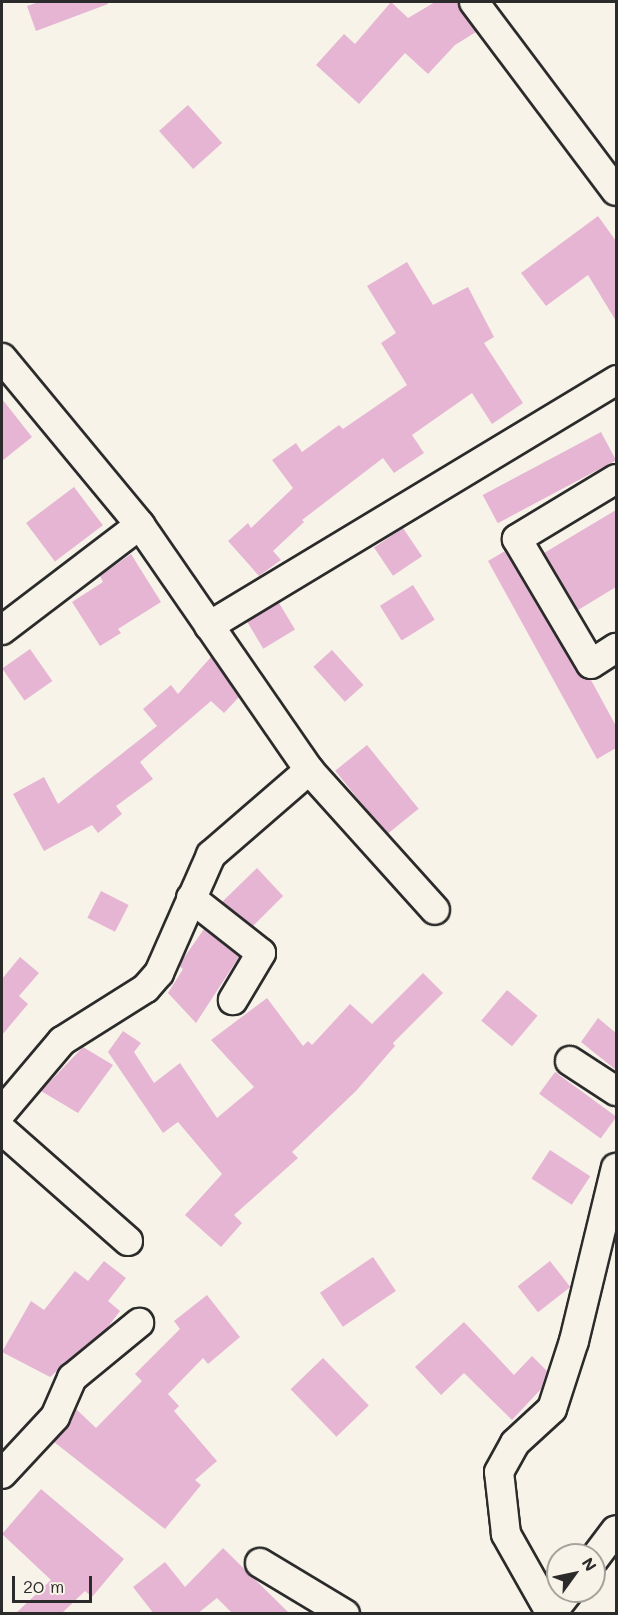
<!DOCTYPE html>
<html>
<head>
<meta charset="utf-8">
<style>
	body { margin:0 }
	#map { position:relative; width:618px; height:1615px; overflow:hidden; background:#f7f3e8; font-family:Mali,sans-serif }
	div>[style] { position:absolute }
	[style*='--x'] { left:calc(var(--x)*1px); top:calc(var(--y)*1px); width:calc(var(--w)*1px); rotate:calc(var(--a)*1deg) }
	.building>* { inset:0; background:#e6b5d4; transform-origin:0 0 }
	.roads { filter:drop-shadow(2px 0 #2b2b2b) drop-shadow(-2px 0 #2b2b2b) drop-shadow(0 2px #2b2b2b) drop-shadow(0 -2px #2b2b2b) }
	.minor>* { height:28px; margin:-14px; padding:0 14px; transform-origin:14px; border-radius:14px; background:#f7f3e8 }
	span { translate:-50% -50%; white-space:nowrap; text-align:center; line-height:1.15; -webkit-text-stroke:6px #f7f3e8; paint-order:stroke }
	.frame { position:absolute; inset:0; border:3px solid #2b2b2b; pointer-events:none }
	.north { position:absolute; left:546px; top:1543px; width:60px; height:60px; box-sizing:border-box; background:#f7f3e8; border:2px solid #a5a39c; border-radius:50%; rotate:57deg; font-size:16px; font-weight:700; line-height:24px; text-align:center; color:#2b2b2b }
	.north::after { content:''; display:block; margin:auto; width:21px; height:27px; background:#2b2b2b; clip-path:polygon(50% 0,100% 100%,50% 72%,0 100%) }
	.scale { position:absolute; left:12px; top:1576px; width:80px; height:27px; box-sizing:border-box; border:3px solid #2b2b2b; border-top:0; padding-left:8px; font-size:18px; line-height:21px; white-space:nowrap; color:#2b2b2b; -webkit-text-stroke:4px #f7f3e8; paint-order:stroke }
</style>
</head>
<body>
<div id="map">
	<div class="building">
		<div style="clip-path:polygon(39px 2px,107px 2px,108px 4px,36px 31px,27px 6px)"></div>
		<div style="clip-path:polygon(391px 2px,408px 18px,435px 2px,458px 2px,476px 32px,455px 45px,428px 74px,405px 53px,359px 104px,316px 65px,344px 34px,355px 44px)"></div>
		<div style="left:188px;top:105px;width:51px;height:39px;rotate:48deg"></div>
		<div style="clip-path:polygon(598px 216px,616px 241px,616px 321px,588px 275px,546px 306px,521px 273px)"></div>
		<div style="clip-path:polygon(407px 262px,433px 305px,468px 287px,494px 337px,484px 343px,523px 403px,492px 424px,472px 393px,412px 435px,424px 453px,394px 473px,383px 458px,302px 520px,304px 522px,273px 551px,281px 560px,259px 576px,228px 541px,248px 523px,251px 528px,293px 488px,272px 460px,296px 443px,302px 452px,339px 425px,343px 429px,407px 385px,381px 343px,396px 333px,367px 286px)"></div>
		<div style="clip-path:polygon(2px 399px,32px 437px,2px 461px)"></div>
		<div style="left:601px;top:432px;width:32px;height:134px;rotate:62deg"></div>
		<div style="left:74px;top:487px;width:48px;height:60px;rotate:53deg"></div>
		<div style="clip-path:polygon(616px 510px,616px 587px,578px 610px,544px 553px)"></div>
		<div style="left:403px;top:528px;width:34px;height:35px;rotate:56deg"></div>
		<div style="clip-path:polygon(505px 551px,577px 672px,591px 680px,616px 726px,616px 748px,597px 759px,488px 561px)"></div>
		<div style="clip-path:polygon(131px 554px,161px 602px,118px 629px,121px 633px,100px 646px,72px 602px,103px 582px,100px 576px)"></div>
		<div style="left:413px;top:585px;width:41px;height:39px;rotate:58deg"></div>
		<div style="left:279px;top:603px;width:31px;height:37px;rotate:59deg"></div>
		<div style="left:30px;top:649px;width:39px;height:34px;rotate:55deg"></div>
		<div style="left:332px;top:650px;width:47px;height:25px;rotate:48deg"></div>
		<div style="clip-path:polygon(211px 657px,239px 697px,224px 713px,211px 701px,140px 762px,153px 779px,116px 806px,122px 814px,98px 833px,92px 825px,44px 851px,13px 794px,44px 777px,58px 804px,157px 726px,143px 709px,171px 685px,178px 694px)"></div>
		<div style="left:367px;top:745px;width:82px;height:41px;rotate:51deg"></div>
		<div style="clip-path:polygon(257px 868px,283px 896px,253px 926px,222px 902px)"></div>
		<div style="left:101px;top:891px;width:31px;height:30px;rotate:27deg"></div>
		<div style="clip-path:polygon(204px 929px,239px 957px,196px 1023px,168px 993px,183px 969px,180px 967px,183px 959px)"></div>
		<div style="clip-path:polygon(20px 957px,39px 973px,19px 996px,28px 1004px,2px 1035px,2px 979px)"></div>
		<div style="clip-path:polygon(423px 973px,443px 993px,393px 1043px,395px 1046px,356px 1091px,292px 1152px,298px 1158px,234px 1215px,242px 1223px,221px 1247px,185px 1215px,222px 1174px,178px 1122px,163px 1133px,108px 1052px,123px 1031px,141px 1043px,134px 1052px,154px 1083px,180px 1063px,217px 1118px,254px 1087px,211px 1040px,267px 998px,303px 1046px,308px 1041px,312px 1045px,350px 1004px,372px 1024px)"></div>
		<div style="left:507px;top:990px;width:40px;height:40px;rotate:40deg"></div>
		<div style="clip-path:polygon(598px 1018px,616px 1033px,616px 1070px,581px 1042px)"></div>
		<div style="clip-path:polygon(83px 1047px,113px 1065px,78px 1113px,41px 1091px)"></div>
		<div style="left:555px;top:1072px;width:76px;height:27px;rotate:36deg"></div>
		<div style="left:550px;top:1150px;width:48px;height:34px;rotate:33deg"></div>
		<div style="left:373px;top:1257px;width:41px;height:64px;rotate:56deg"></div>
		<div style="clip-path:polygon(104px 1261px,126px 1278px,108px 1301px,120px 1311px,107px 1328px,50px 1377px,2px 1352px,31px 1301px,44px 1310px,75px 1271px,88px 1281px)"></div>
		<div style="left:550px;top:1261px;width:33px;height:41px;rotate:52deg"></div>
		<div style="clip-path:polygon(207px 1295px,240px 1337px,208px 1364px,203px 1358px,168px 1394px,179px 1406px,174px 1411px,217px 1461px,195px 1480px,201px 1485px,165px 1529px,54px 1442px,76px 1409px,96px 1428px,142px 1381px,135px 1374px,180px 1329px,174px 1321px)"></div>
		<div style="clip-path:polygon(464px 1322px,514px 1375px,532px 1356px,547px 1371px,541px 1389px,512px 1420px,464px 1373px,441px 1395px,415px 1367px)"></div>
		<div style="left:323px;top:1358px;width:66px;height:45px;rotate:46deg"></div>
		<div style="clip-path:polygon(41px 1489px,124px 1559px,92px 1597px,85px 1591px,61px 1614px,15px 1614px,51px 1580px,2px 1534px)"></div>
		<div style="clip-path:polygon(223px 1548px,290px 1614px,233px 1614px,217px 1598px,197px 1614px,154px 1614px,133px 1587px,165px 1562px,185px 1587px)"></div>
	</div>
	<div class="roads">
		<div class="minor">
			<div style="--x:474;--y:2;--w:236;--a:53.1"></div>
			<div style="--x:2;--y:358;--w:217;--a:50.4"></div>
			<div style="--x:140;--y:525;--w:298;--a:55.4"></div>
			<div style="--x:309;--y:770;--w:188;--a:48"></div>
			<div style="--x:616;--y:479;--w:116;--a:148.8"></div>
			<div style="--x:517;--y:539;--w:145;--a:59.4"></div>
			<div style="--x:591;--y:664;--w:30;--a:-33"></div>
			<div style="--x:209;--y:626;--w:476;--a:-31.1"></div>
			<div style="--x:2;--y:630;--w:173;--a:-37.3"></div>
			<div style="--x:191;--y:898;--w:89;--a:38.2"></div>
			<div style="--x:261;--y:953;--w:55;--a:120.8"></div>
			<div style="--x:570;--y:1061;--w:55;--a:33.1"></div>
			<div style="--x:2;--y:1112;--w:93;--a:-49.8"></div>
			<div style="--x:62;--y:1041;--w:99;--a:-32.2"></div>
			<div style="--x:146;--y:988;--w:20;--a:-49"></div>
			<div style="--x:159;--y:973;--w:129;--a:-66.2"></div>
			<div style="--x:211;--y:855;--w:130;--a:-40.9"></div>
			<div style="--x:2;--y:1130;--w:168;--a:41.4"></div>
			<div style="--x:2;--y:1474;--w:78;--a:-47.1"></div>
			<div style="--x:55;--y:1417;--w:43;--a:-66.4"></div>
			<div style="--x:72;--y:1378;--w:87;--a:-39.4"></div>
			<div style="--x:594;--y:1559;--w:36;--a:-53"></div>
			<div style="--x:260;--y:1563;--w:99;--a:31"></div>
			<div style="--x:551;--y:1614;--w:92;--a:-119.4"></div>
			<div style="--x:506;--y:1534;--w:62;--a:-96.4"></div>
			<div style="--x:499;--y:1472;--w:33;--a:-61"></div>
			<div style="--x:515;--y:1443;--w:50;--a:-42.6"></div>
			<div style="--x:552;--y:1409;--w:71;--a:-72.1"></div>
			<div style="--x:574;--y:1341;--w:178;--a:-76.4"></div>
			<div style="--x:551;--y:1614;--w:29;--a:-52"></div>
		</div>
	</div>
	<div class="frame"></div>
	<div class="north">N</div>
	<div class="scale">20 m</div>
</div>
</body>
</html>
